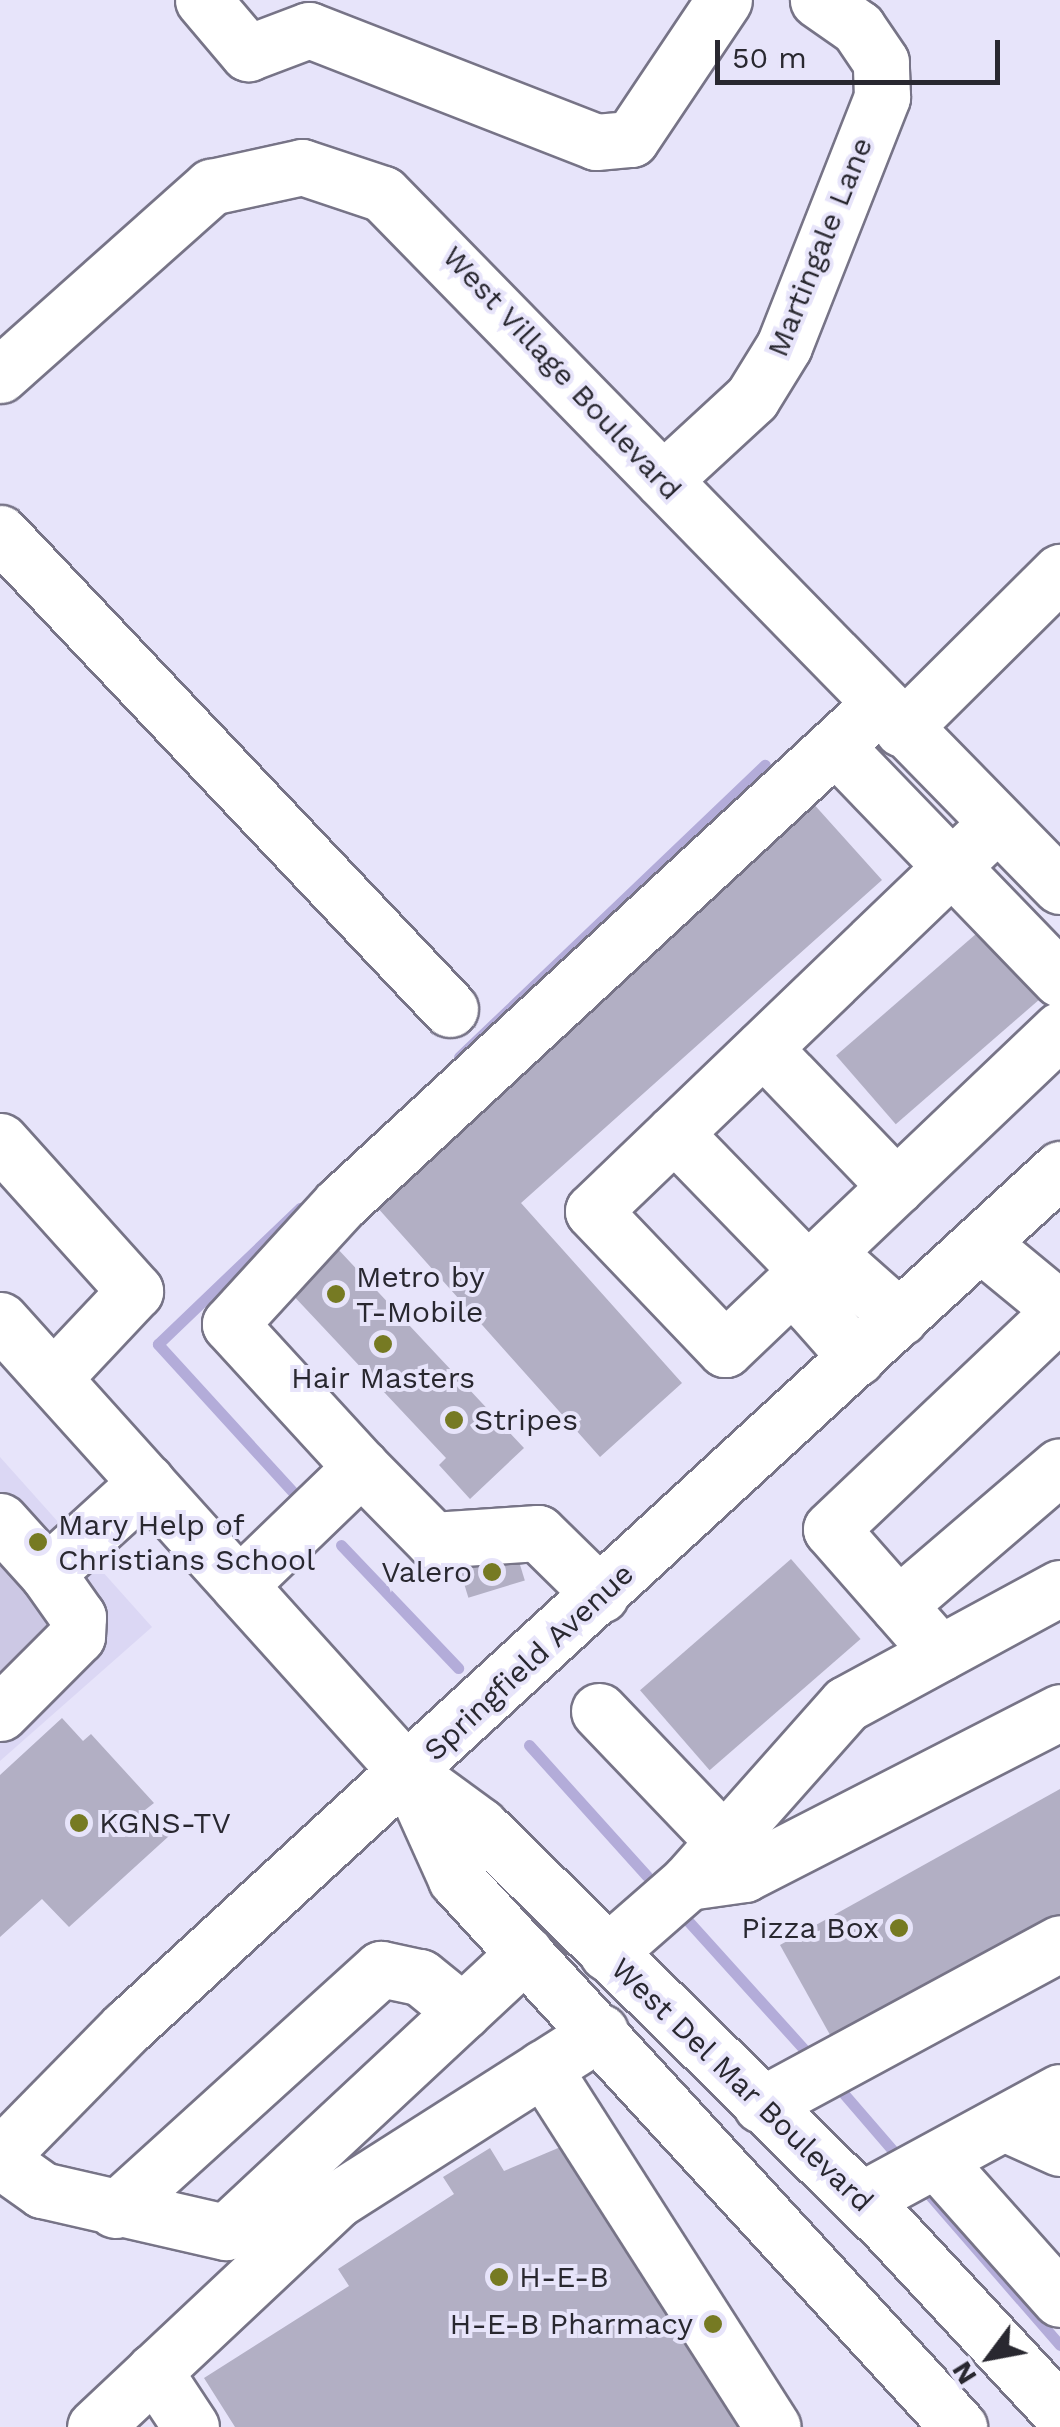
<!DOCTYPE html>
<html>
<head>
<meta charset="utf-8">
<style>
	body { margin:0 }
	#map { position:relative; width:1060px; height:2427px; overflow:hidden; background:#e7e4fa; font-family:"Work Sans",sans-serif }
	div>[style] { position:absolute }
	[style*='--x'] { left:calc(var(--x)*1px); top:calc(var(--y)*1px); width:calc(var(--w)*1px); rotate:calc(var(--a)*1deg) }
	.built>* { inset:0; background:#dbd7f4 }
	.green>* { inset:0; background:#ccc8e4 }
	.stream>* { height:11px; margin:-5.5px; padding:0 5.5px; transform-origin:5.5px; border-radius:5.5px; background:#b3acd9 }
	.building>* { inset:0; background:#b2afc4; transform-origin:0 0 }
	.roads { filter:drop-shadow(2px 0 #777487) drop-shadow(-2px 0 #777487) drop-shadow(0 2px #777487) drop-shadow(0 -2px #777487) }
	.minor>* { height:55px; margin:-27.5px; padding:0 27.5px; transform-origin:27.5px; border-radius:27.5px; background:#fff }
	.major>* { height:55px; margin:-27.5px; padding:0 27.5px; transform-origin:27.5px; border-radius:27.5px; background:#fff }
	.dots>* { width:28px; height:28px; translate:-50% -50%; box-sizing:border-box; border:5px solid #e7e4fa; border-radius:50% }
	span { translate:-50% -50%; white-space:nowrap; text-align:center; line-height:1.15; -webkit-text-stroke:8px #e7e4fa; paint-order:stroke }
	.street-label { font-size:30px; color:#292830 }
	.poi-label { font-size:30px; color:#292830 }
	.left { translate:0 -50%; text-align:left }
	.right { translate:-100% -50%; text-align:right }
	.north { position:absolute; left:940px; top:2307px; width:100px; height:100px; -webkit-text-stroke:8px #e7e4fa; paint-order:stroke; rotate:238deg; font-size:28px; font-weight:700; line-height:40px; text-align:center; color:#292830 }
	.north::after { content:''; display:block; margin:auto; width:35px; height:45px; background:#292830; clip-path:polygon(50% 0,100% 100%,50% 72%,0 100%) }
	.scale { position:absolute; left:715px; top:40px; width:285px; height:45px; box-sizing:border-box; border:5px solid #292830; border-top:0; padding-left:12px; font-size:30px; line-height:35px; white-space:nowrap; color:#292830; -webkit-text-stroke:8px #e7e4fa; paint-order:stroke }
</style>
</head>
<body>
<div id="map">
	<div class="built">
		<div style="clip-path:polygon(0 1457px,152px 1627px,0 1761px)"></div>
	</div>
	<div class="green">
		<div style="clip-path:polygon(0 1552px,48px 1608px,52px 1629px,0 1687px)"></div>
	</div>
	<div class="stream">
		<div style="--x:459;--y:1057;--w:423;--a:-43.7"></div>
		<div style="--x:292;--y:1491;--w:199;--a:-132.4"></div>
		<div style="--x:158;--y:1344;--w:197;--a:-43.8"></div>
		<div style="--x:341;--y:1545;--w:170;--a:46.4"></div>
		<div style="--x:529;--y:1745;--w:176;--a:48"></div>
		<div style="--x:689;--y:1922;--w:179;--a:47.9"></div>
		<div style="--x:838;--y:2087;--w:87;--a:49.2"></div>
		<div style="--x:926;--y:2191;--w:204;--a:49"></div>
	</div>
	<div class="building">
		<div style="clip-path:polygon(811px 801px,882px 880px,521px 1203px,682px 1383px,600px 1457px,368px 1197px)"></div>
		<div style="left:984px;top:927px;width:91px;height:196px;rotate:49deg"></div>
		<div style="clip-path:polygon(336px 1247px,524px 1448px,470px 1499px,439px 1465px,446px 1458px,289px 1291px)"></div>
		<div style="left:514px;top:1545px;width:37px;height:59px;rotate:73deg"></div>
		<div style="left:791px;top:1559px;width:106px;height:200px;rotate:49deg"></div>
		<div style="clip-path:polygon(62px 1718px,83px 1741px,91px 1734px,154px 1803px,145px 1810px,169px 1836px,69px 1927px,42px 1899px,0 1937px,0 1775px)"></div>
		<div style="clip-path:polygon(1060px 1789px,1060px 1932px,839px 2051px,780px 1945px)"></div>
		<div style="clip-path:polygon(570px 2143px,751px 2427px,235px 2427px,204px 2378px,349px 2286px,338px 2269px,454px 2194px,443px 2177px,490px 2148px,504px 2171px)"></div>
	</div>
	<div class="roads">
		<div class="minor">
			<div style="--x:203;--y:0;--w:70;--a:49.7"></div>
			<div style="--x:248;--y:53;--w:65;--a:-20.7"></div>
			<div style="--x:309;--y:30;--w:308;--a:21.3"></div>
			<div style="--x:596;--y:142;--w:35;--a:-5"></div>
			<div style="--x:631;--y:139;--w:167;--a:-56.2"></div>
			<div style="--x:0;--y:375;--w:283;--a:-41.7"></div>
			<div style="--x:211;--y:187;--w:93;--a:-12.4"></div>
			<div style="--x:302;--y:167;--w:85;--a:18.4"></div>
			<div style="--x:383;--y:194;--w:968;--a:45.63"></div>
			<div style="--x:663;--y:480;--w:121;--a:-42.7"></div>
			<div style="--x:752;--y:398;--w:61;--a:-58.4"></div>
			<div style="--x:784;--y:346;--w:268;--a:-68.5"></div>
			<div style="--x:882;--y:97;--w:35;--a:-92"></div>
			<div style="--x:881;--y:62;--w:41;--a:-124.1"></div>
			<div style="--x:858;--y:28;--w:49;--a:-145"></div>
			<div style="--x:0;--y:533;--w:655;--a:46.61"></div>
			<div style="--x:902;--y:729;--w:223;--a:-44.8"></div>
			<div style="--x:835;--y:746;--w:324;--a:46"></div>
			<div style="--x:997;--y:823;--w:560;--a:136.16"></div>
			<div style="--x:593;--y:1211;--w:191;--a:46.3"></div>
			<div style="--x:725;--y:1349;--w:463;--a:-43.6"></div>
			<div style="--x:763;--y:1048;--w:192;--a:46.1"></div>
			<div style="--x:674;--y:1133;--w:191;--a:45.8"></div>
			<div style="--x:807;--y:1270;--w:36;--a:84"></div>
			<div style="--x:811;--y:1306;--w:69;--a:48.5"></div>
			<div style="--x:0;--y:1141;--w:202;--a:48"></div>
			<div style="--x:135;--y:1291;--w:120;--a:133.3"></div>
			<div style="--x:980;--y:1243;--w:104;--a:39.5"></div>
			<div style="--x:807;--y:1270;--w:39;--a:0"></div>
			<div style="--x:846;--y:1270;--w:72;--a:41.6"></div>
			<div style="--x:361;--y:1467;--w:103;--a:45.4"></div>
			<div style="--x:433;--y:1540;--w:105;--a:-3.8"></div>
			<div style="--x:538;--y:1533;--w:88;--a:44.5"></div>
			<div style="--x:0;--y:1521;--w:70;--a:47.9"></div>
			<div style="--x:47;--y:1573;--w:135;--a:-42.3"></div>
			<div style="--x:239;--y:1585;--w:170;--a:-44"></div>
			<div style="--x:361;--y:1467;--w:194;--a:-132.5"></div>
			<div style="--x:230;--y:1324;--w:163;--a:-47.5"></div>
			<div style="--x:340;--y:1204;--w:735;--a:-42.79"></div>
			<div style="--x:898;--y:1605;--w:213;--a:-40.6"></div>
			<div style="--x:940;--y:1653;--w:165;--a:-131.3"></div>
			<div style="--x:831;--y:1529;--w:315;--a:-43.5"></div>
			<div style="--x:599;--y:1711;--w:181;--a:46.3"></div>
			<div style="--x:0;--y:1713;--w:109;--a:-45"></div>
			<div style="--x:77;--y:1636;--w:19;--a:-87"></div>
			<div style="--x:78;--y:1617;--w:54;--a:-125.2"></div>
			<div style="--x:688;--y:1882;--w:238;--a:-48.4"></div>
			<div style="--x:846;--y:1704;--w:243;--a:-28.5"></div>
			<div style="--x:607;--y:1953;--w:108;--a:-41.2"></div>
			<div style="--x:688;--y:1882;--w:57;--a:-8.1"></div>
			<div style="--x:744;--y:1874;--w:355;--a:-27.1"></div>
			<div style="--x:543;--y:2068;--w:426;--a:57.4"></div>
			<div style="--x:761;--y:2105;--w:340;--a:-28.4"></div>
			<div style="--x:1004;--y:2123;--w:61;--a:24.1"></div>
			<div style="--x:0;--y:2160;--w:52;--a:35.5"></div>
			<div style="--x:42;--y:2190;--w:189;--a:12.9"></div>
			<div style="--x:226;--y:2232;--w:409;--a:-43"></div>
			<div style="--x:936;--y:2160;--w:186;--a:48.3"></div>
			<div style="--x:861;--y:2200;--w:226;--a:-28.5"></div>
			<div style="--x:115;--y:2210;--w:359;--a:-42.2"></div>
			<div style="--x:381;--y:1969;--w:40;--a:12"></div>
			<div style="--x:420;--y:1977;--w:55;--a:39.1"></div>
			<div style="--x:154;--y:2371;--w:67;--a:56.5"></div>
			<div style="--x:95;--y:2427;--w:333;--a:-43.2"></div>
			<div style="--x:338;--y:2199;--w:311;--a:-32.5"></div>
		</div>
		<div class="major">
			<div style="--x:0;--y:1320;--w:611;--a:47.98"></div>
			<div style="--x:409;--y:1774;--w:88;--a:36.2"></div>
			<div style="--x:480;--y:1826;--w:572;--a:44.5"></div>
			<div style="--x:888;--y:2227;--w:253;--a:47.1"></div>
			<div style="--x:410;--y:1777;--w:112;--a:65.7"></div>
			<div style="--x:456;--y:1879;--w:744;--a:47.45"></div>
			<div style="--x:0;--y:2156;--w:180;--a:-45.5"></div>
			<div style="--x:126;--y:2028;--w:1269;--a:-42.6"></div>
		</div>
	</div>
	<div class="dots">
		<div style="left:336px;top:1294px;background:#767a23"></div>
		<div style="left:383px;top:1344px;background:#767a23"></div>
		<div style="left:454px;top:1420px;background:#767a23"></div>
		<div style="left:38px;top:1542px;background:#767a23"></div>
		<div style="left:492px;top:1572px;background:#767a23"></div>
		<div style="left:79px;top:1823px;background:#767a23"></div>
		<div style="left:899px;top:1928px;background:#767a23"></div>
		<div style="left:499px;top:2277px;background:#767a23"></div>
		<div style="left:713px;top:2324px;background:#767a23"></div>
	</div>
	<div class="street-label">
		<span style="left:820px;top:247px;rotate:-68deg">Martingale Lane</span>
		<span style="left:562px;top:373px;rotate:47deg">West Village Boulevard</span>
		<span style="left:529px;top:1662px;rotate:-43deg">Springfield Avenue</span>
		<span style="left:742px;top:2085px;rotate:44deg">West Del Mar Boulevard</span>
	</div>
	<div class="poi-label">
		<span class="left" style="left:356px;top:1294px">Metro by<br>T-Mobile</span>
		<span style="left:383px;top:1378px">Hair Masters</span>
		<span class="left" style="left:474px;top:1420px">Stripes</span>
		<span class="left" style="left:58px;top:1542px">Mary Help of<br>Christians School</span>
		<span class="right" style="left:472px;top:1572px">Valero</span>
		<span class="left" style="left:99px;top:1823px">KGNS-TV</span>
		<span class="right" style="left:879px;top:1928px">Pizza Box</span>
		<span class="left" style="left:519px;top:2277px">H-E-B</span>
		<span class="right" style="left:693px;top:2324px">H-E-B Pharmacy</span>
	</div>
	<div class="north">N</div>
	<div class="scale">50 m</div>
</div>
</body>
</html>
